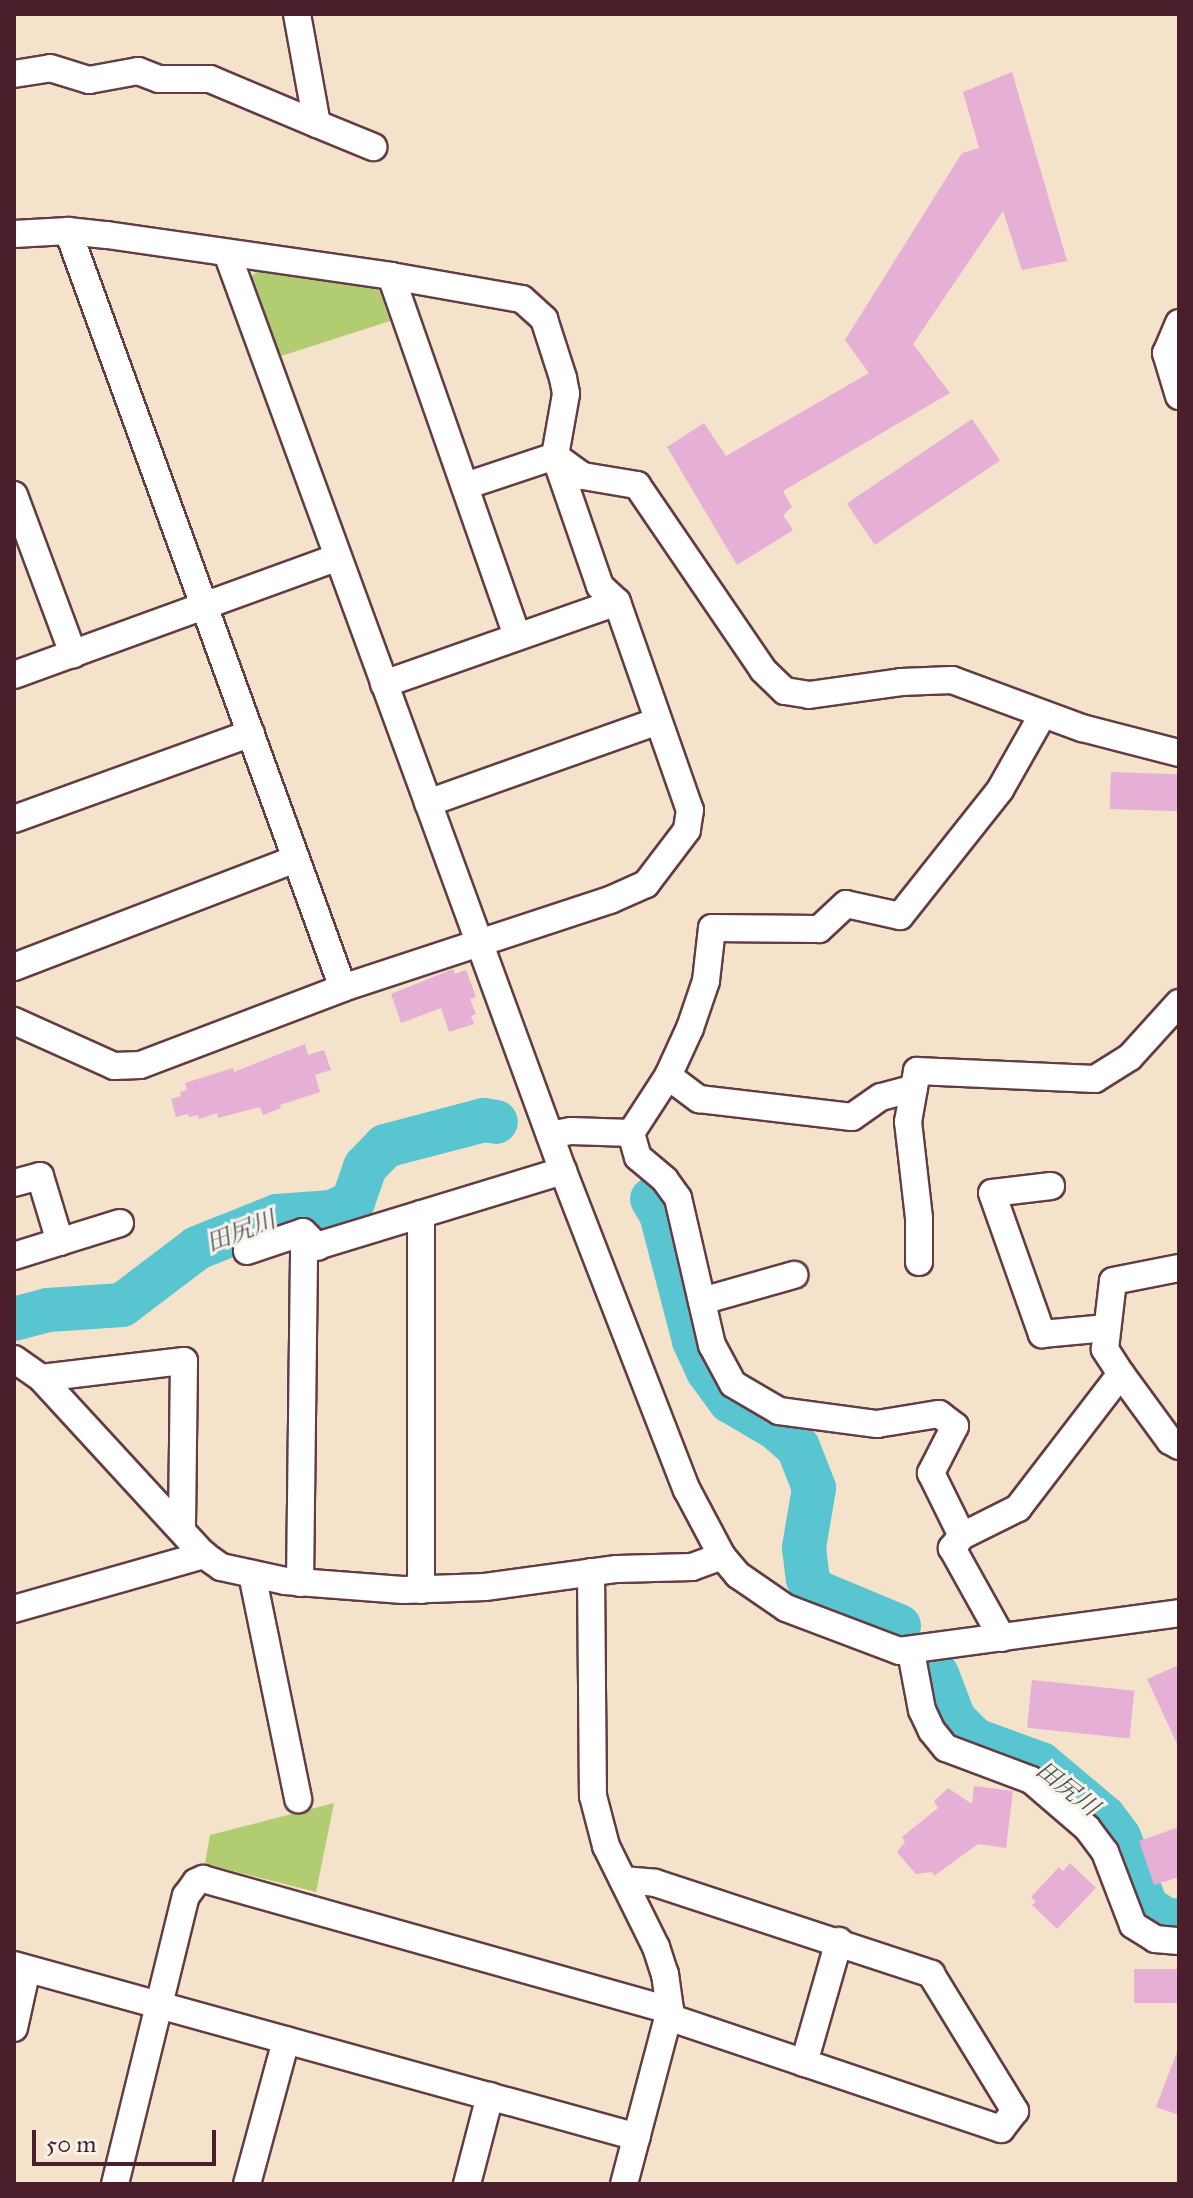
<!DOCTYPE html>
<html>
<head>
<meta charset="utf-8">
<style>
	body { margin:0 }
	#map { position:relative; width:1193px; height:2198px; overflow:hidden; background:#f4e3ca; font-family:"IM FELL Great Primer","Noto Serif JP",serif }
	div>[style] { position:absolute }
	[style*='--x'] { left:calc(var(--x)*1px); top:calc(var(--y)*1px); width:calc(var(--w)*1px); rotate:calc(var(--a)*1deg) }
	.green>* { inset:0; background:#b2cc72 }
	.river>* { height:44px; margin:-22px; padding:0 22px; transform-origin:22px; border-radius:22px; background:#58c5d0 }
	.building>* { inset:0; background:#e6afd5; transform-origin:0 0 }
	.roads { filter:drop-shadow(2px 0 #643c43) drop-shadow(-2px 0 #643c43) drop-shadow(0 2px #643c43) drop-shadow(0 -2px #643c43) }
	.minor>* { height:26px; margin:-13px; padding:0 13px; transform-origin:13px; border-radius:13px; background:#fff }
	span { translate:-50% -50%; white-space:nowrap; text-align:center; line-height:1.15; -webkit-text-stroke:6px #f7f3e8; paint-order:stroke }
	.water-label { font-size:24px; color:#4e515d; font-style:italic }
	.frame { position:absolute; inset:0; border:16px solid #4a1f2b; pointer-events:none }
	.scale { position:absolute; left:32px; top:2130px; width:184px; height:36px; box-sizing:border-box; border:4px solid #4a1f2b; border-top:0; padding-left:10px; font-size:24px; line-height:28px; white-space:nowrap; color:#4a1f2b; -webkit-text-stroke:6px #f7f3e8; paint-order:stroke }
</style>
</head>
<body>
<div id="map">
	<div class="green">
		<div style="clip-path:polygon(262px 267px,370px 282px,380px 292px,390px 321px,278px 357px,251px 277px)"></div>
		<div style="clip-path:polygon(334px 1803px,316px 1892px,205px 1864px,210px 1835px)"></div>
	</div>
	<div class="river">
		<div style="--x:652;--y:1199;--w:17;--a:59"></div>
		<div style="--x:661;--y:1214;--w:131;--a:75.4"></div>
		<div style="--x:694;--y:1341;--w:33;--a:65"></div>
		<div style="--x:708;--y:1371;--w:37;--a:54"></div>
		<div style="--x:730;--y:1401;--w:53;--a:30.4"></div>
		<div style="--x:776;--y:1428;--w:29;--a:41"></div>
		<div style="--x:798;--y:1447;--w:44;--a:68.7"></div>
		<div style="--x:814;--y:1488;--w:61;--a:99.5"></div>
		<div style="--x:804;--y:1548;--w:31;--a:83"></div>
		<div style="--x:808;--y:1579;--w:14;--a:60"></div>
		<div style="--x:815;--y:1591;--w:91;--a:22.6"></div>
		<div style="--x:14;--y:1319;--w:35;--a:-15"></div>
		<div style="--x:48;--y:1310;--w:74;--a:-3.9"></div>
		<div style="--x:122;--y:1305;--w:94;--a:-37.2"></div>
		<div style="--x:197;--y:1248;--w:86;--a:-21.8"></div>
		<div style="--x:277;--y:1216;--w:55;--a:-4.2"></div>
		<div style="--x:332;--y:1212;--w:23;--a:-25"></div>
		<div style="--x:353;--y:1202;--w:37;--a:-71"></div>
		<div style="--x:365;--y:1167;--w:29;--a:-46"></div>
		<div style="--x:385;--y:1146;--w:102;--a:-14.7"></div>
		<div style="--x:484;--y:1120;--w:12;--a:9"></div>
		<div style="--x:937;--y:1674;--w:48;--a:69.3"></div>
		<div style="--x:954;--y:1719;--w:30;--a:45"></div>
		<div style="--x:975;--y:1740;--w:70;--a:20"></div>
		<div style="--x:1041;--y:1764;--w:82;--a:40.1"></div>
		<div style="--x:1104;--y:1817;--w:25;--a:53"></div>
		<div style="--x:1119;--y:1837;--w:76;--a:68.5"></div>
		<div style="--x:1147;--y:1908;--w:25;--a:32"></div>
		<div style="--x:1168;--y:1921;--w:11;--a:-5"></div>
	</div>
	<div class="building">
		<div style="clip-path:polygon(1012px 72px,1067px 261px,1022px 270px,1003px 211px,913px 344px,950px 393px,783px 491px,792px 507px,783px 515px,793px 530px,737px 565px,667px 447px,704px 423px,726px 456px,869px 373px,845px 340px,962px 153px,979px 148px,963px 92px)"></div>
		<div style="left:972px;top:419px;width:50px;height:151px;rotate:56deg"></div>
		<div style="left:1111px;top:772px;width:68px;height:37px;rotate:2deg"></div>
		<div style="clip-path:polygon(453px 969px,455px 974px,466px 970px,476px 997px,470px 999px,476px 1014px,471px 1016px,474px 1024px,449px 1032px,441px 1008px,401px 1023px,391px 994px)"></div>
		<div style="clip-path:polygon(305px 1044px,308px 1055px,324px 1050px,331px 1070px,315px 1075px,320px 1092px,280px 1105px,281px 1108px,263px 1115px,260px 1107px,218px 1118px,217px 1113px,199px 1119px,198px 1115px,189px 1117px,188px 1114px,176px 1117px,171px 1099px,181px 1096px,180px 1092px,187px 1090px,185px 1083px,233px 1068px,234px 1072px)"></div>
		<div style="clip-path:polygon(1179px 1665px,1179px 1748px,1147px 1679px)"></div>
		<div style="left:1032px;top:1680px;width:103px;height:48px;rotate:6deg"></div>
		<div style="clip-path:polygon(974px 1786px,1013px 1791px,1006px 1848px,978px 1844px,934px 1876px,932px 1872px,916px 1874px,897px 1852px,905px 1842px,902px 1837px,938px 1808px,934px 1801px,948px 1788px,972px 1804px)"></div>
		<div style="clip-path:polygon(1179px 1827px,1179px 1877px,1154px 1885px,1139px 1841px)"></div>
		<div style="clip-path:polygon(1070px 1863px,1096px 1888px,1057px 1929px,1032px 1905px,1036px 1902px,1031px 1897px,1059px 1867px,1063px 1871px)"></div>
		<div style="left:1179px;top:1969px;width:34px;height:45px;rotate:90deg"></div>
		<div style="clip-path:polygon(1177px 2052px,1179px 2052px,1179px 2115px,1156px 2107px)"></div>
	</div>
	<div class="roads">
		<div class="minor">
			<div style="--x:14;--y:74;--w:36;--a:-9"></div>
			<div style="--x:50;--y:68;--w:41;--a:17.1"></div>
			<div style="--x:89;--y:80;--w:50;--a:-10.4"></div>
			<div style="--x:138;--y:71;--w:22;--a:21"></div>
			<div style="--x:159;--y:79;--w:51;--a:0"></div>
			<div style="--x:210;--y:79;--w:116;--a:22.8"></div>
			<div style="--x:317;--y:124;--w:112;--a:-100.3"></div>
			<div style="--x:317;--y:124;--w:61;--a:22.3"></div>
			<div style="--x:68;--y:231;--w:805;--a:70.04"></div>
			<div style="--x:14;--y:234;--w:54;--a:-3.2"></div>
			<div style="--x:68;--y:231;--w:39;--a:6"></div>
			<div style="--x:107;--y:235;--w:287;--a:8.2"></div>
			<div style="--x:391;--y:276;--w:133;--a:10"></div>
			<div style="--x:522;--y:299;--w:30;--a:42"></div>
			<div style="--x:544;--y:319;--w:62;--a:72.1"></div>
			<div style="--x:563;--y:378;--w:16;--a:79"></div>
			<div style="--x:566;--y:394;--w:63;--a:100.1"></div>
			<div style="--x:555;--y:456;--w:138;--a:70.9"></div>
			<div style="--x:600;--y:586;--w:23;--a:43"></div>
			<div style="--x:617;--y:602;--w:220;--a:70.7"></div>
			<div style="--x:690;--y:810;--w:20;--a:99"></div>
			<div style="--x:687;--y:830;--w:68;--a:127.2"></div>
			<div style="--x:646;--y:884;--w:39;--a:156"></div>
			<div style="--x:610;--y:900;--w:281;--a:161.8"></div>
			<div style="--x:343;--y:988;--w:217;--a:159.2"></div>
			<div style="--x:140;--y:1065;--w:26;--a:178"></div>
			<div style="--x:114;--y:1066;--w:110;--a:-155.8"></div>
			<div style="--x:227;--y:253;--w:978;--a:69.9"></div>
			<div style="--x:563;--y:1171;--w:342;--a:68.8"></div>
			<div style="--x:687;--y:1490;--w:75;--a:62.1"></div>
			<div style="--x:722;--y:1556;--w:25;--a:50"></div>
			<div style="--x:738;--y:1575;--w:58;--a:34.5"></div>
			<div style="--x:786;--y:1608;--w:121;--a:20.8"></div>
			<div style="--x:899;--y:1651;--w:283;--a:-7.7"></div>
			<div style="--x:391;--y:276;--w:380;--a:70.7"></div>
			<div style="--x:1179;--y:323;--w:33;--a:113"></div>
			<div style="--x:1166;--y:353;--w:45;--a:73.2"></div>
			<div style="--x:465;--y:486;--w:95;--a:-18.4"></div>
			<div style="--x:555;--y:456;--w:34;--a:36"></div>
			<div style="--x:583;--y:476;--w:55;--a:9.5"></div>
			<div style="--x:637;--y:485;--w:224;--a:55.7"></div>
			<div style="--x:763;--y:670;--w:30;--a:44"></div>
			<div style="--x:785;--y:691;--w:24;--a:9"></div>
			<div style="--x:809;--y:695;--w:93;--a:-8"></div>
			<div style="--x:901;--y:682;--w:51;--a:-2.2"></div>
			<div style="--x:952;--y:680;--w:139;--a:20.3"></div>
			<div style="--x:1082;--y:728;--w:100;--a:14.5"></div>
			<div style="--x:14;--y:495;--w:170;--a:69.6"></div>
			<div style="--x:14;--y:675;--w:343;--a:-20"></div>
			<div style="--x:384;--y:684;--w:247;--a:-19.4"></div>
			<div style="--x:1043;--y:714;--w:87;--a:119.5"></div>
			<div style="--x:1000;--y:790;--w:161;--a:128.4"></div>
			<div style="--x:900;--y:916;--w:55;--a:-167.5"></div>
			<div style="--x:846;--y:904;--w:37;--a:137"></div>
			<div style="--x:819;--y:929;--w:107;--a:-179.5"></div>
			<div style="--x:712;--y:928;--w:53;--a:96.5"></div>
			<div style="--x:706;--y:981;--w:50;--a:108.8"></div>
			<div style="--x:690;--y:1028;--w:53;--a:114.6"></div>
			<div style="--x:668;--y:1076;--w:68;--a:123"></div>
			<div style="--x:631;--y:1133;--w:25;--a:74"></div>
			<div style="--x:638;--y:1157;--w:35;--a:40"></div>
			<div style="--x:665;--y:1180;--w:22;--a:54"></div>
			<div style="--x:678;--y:1198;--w:151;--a:77"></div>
			<div style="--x:712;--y:1345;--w:44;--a:61.7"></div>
			<div style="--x:733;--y:1384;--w:53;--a:30.4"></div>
			<div style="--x:779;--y:1411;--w:99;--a:7.6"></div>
			<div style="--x:877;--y:1424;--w:63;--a:-9.2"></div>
			<div style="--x:939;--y:1414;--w:20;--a:37"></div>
			<div style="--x:955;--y:1426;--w:53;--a:117.1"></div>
			<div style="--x:931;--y:1473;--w:70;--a:63.8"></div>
			<div style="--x:962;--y:1536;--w:63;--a:-26.6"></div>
			<div style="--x:1018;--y:1508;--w:169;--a:-52.5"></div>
			<div style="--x:1121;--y:1374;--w:30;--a:-123"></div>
			<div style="--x:1105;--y:1349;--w:68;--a:-83.3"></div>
			<div style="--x:1113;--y:1281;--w:67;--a:-11.1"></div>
			<div style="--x:428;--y:803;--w:244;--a:-19.6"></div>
			<div style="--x:14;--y:819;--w:252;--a:-19.9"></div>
			<div style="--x:14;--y:967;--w:302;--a:-21"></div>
			<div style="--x:668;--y:1076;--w:39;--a:37"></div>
			<div style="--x:699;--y:1099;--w:154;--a:6.7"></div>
			<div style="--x:852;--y:1117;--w:35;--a:-35"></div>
			<div style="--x:881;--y:1097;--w:34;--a:-15"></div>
			<div style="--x:550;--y:1135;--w:21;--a:-11"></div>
			<div style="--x:571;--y:1131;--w:60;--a:1.9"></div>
			<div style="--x:14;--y:1183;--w:27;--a:-15"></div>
			<div style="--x:40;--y:1176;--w:69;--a:73.1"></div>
			<div style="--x:1051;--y:1186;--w:59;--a:173.2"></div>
			<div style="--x:992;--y:1193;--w:150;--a:70.5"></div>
			<div style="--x:1042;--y:1334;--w:65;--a:-5.3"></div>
			<div style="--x:421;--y:1214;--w:376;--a:90"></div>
			<div style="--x:247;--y:1251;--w:59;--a:-18.7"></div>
			<div style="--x:303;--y:1232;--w:21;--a:45"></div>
			<div style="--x:14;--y:1256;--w:111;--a:-17.3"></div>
			<div style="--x:919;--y:1262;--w:44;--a:-90"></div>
			<div style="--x:919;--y:1218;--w:97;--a:-96.5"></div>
			<div style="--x:908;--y:1122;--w:52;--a:-80"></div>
			<div style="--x:917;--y:1071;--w:178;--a:2.6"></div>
			<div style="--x:1095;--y:1079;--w:41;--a:-32.2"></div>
			<div style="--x:1130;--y:1057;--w:73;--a:-47.8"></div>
			<div style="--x:702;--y:1301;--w:96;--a:-15.8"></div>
			<div style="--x:14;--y:1359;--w:33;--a:35"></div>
			<div style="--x:41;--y:1378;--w:241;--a:47.4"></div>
			<div style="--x:204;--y:1555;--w:21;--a:35"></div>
			<div style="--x:221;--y:1567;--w:66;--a:12.3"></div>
			<div style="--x:285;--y:1581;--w:118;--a:4.4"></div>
			<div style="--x:403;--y:1590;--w:82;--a:-2.1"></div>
			<div style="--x:485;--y:1587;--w:133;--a:-7.8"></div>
			<div style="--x:617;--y:1569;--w:75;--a:-1.5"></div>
			<div style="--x:692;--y:1567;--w:32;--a:-20"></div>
			<div style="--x:1121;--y:1374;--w:83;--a:53.8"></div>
			<div style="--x:1170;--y:1441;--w:10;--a:29"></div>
			<div style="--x:41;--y:1378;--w:144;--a:-6.8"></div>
			<div style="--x:184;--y:1361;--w:169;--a:90.7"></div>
			<div style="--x:962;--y:1536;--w:16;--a:130"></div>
			<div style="--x:952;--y:1548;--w:103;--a:60.9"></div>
			<div style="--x:591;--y:1572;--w:224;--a:89.5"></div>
			<div style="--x:593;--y:1796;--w:52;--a:75.4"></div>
			<div style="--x:606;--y:1846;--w:113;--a:63.7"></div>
			<div style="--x:656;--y:1947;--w:28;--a:72"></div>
			<div style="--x:665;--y:1974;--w:36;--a:82"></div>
			<div style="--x:670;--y:2010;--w:180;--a:104.8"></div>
			<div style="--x:252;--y:1574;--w:230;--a:78.4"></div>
			<div style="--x:300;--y:1583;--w:333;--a:-89.3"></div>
			<div style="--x:304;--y:1250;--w:271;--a:-17"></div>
			<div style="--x:14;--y:1609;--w:198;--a:-15.9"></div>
			<div style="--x:911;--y:1652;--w:59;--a:79.3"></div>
			<div style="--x:922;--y:1710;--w:23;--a:65"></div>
			<div style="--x:932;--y:1731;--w:22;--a:51"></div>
			<div style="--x:946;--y:1748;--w:91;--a:20.6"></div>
			<div style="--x:1031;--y:1780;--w:74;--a:40.6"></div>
			<div style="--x:1087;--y:1828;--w:30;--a:53"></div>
			<div style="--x:1105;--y:1852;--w:78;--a:69"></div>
			<div style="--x:1133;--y:1925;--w:26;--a:32"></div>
			<div style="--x:1155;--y:1939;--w:24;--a:5"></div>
			<div style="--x:623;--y:1880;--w:32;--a:5"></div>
			<div style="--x:655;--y:1883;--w:291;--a:18.2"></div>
			<div style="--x:931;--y:1974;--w:161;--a:58.5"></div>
			<div style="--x:1015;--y:2111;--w:23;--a:128"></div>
			<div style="--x:1001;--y:2129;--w:350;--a:-161.4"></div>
			<div style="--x:14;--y:1965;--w:646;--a:15.43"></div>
			<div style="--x:14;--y:2028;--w:60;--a:-77.6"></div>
			<div style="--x:804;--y:2063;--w:127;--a:-74"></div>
			<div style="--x:115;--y:2184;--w:297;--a:-76.2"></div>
			<div style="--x:186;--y:1896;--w:17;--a:-54"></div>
			<div style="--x:196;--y:1882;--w:8;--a:-23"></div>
			<div style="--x:203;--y:1879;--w:485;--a:15.7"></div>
			<div style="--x:247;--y:2184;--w:149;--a:-74.8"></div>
			<div style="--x:467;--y:2184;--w:91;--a:-75.4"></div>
		</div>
	</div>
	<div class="water-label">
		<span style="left:241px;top:1232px;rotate:-21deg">田尻川</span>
		<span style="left:1067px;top:1789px;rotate:38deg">田尻川</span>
	</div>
	<div class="frame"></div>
	<div class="scale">50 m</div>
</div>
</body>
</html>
